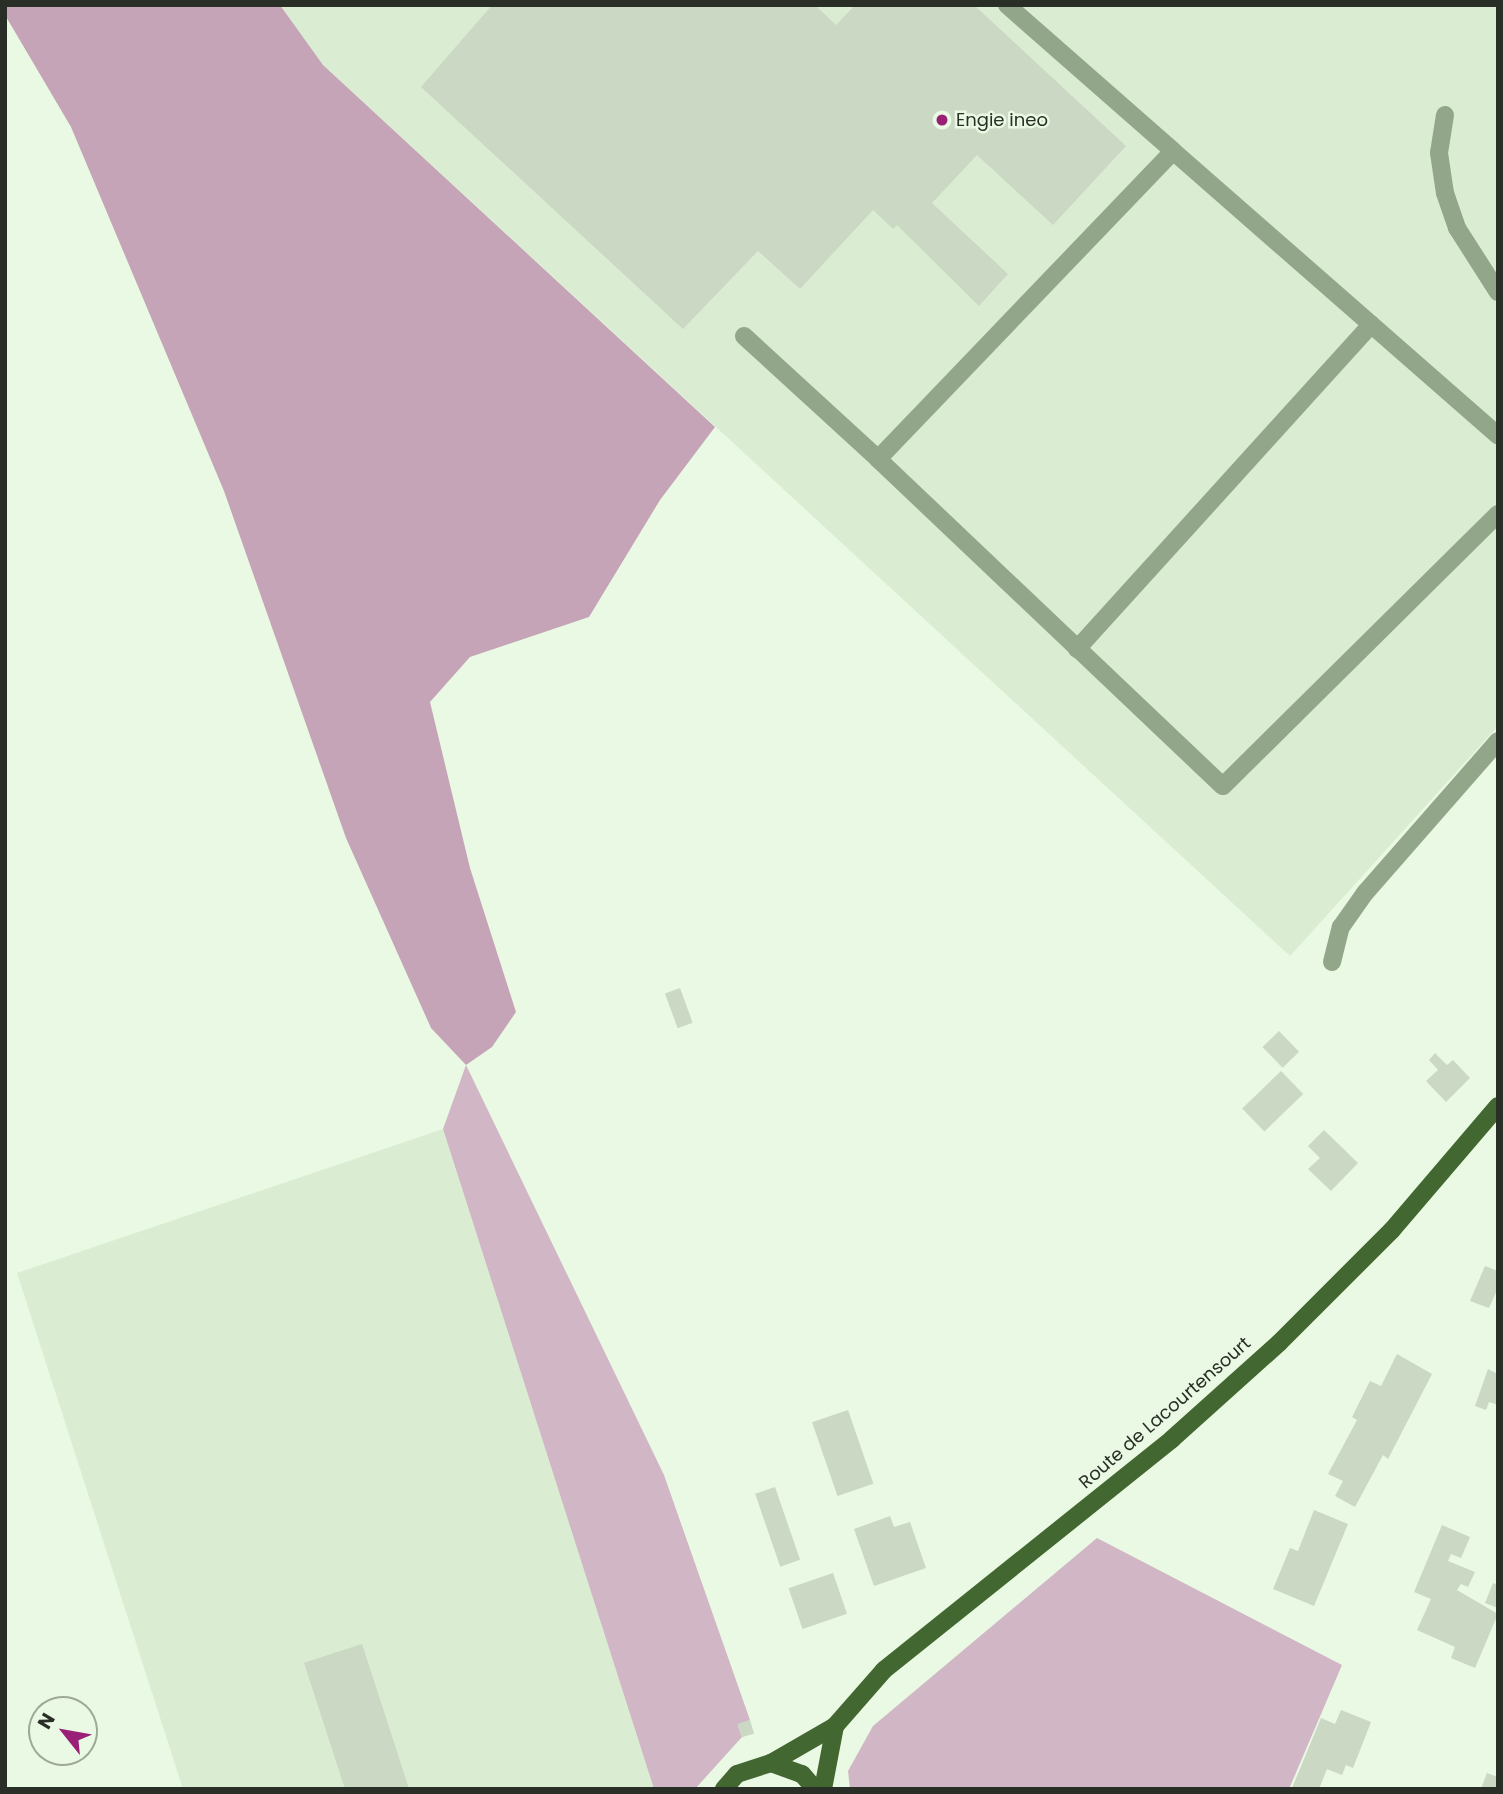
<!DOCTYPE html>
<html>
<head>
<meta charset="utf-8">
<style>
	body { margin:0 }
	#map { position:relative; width:1503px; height:1794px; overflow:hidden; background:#eaf9e3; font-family:Poppins,sans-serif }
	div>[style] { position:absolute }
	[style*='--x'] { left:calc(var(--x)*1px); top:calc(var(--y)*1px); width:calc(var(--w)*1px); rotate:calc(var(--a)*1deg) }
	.built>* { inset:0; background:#daedd2 }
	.green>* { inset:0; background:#d1b7c6 }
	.forest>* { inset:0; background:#c6a4b8 }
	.building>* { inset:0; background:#cad8c4; transform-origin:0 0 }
	.minor>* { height:18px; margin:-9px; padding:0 9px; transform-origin:9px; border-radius:9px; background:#92a789 }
	.major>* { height:18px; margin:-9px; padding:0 9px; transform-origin:9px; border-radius:9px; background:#436731 }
	.dots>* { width:19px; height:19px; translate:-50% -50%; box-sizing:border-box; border:4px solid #eaf9e3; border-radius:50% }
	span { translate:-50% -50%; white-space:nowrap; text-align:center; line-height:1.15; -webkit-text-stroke:5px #eaf9e3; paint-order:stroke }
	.poi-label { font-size:18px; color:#292e26 }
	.left { translate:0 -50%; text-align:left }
	.street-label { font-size:18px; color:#292e26 }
	.frame { position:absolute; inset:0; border:7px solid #292e26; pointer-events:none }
	.north { position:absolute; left:28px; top:1696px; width:70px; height:70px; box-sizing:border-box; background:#eaf9e3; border:2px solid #9da897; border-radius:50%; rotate:301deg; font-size:19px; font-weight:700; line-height:28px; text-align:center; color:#292e26 }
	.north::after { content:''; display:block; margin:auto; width:24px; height:32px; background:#9a1f77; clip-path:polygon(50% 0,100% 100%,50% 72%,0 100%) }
</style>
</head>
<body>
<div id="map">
	<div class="built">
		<div style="clip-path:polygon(280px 5px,1498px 5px,1498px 726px,1290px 956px,323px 65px)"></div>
		<div style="clip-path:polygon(443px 1129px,654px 1789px,183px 1789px,17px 1273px)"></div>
	</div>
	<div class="green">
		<div style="clip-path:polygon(466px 1065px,664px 1475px,750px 1720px,738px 1725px,742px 1737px,695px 1789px,654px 1789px,443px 1129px)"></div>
		<div style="clip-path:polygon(1097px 1538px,1342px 1665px,1289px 1789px,850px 1789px,848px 1771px,873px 1726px)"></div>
	</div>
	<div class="forest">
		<div style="clip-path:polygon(5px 5px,280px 5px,323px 65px,715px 427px,660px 500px,589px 617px,470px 657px,430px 702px,470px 868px,516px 1012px,492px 1047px,466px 1065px,431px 1028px,346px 838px,224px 491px,71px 127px,5px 15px)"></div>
	</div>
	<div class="building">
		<div style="clip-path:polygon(492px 5px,815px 5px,836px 25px,855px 5px,974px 5px,1126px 146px,1053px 225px,977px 155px,932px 203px,1008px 274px,979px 306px,897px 225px,893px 229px,873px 210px,800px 289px,758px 251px,683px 329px,421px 87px)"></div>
		<div style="left:680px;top:988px;width:37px;height:16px;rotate:70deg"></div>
		<div style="left:1279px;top:1031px;width:29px;height:23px;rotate:46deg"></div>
		<div style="clip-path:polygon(1435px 1053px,1447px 1065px,1453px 1060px,1470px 1078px,1446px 1102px,1426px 1081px,1438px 1070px,1429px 1060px)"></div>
		<div style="left:1281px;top:1071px;width:32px;height:54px;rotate:46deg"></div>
		<div style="clip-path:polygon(1324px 1130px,1358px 1163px,1331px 1191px,1308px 1169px,1320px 1158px,1308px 1146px)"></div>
		<div style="clip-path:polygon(1485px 1266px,1498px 1271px,1498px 1288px,1489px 1308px,1470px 1301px)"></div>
		<div style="clip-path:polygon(1397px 1354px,1432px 1374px,1388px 1459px,1383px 1455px,1355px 1507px,1335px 1496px,1343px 1481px,1328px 1474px,1357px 1420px,1352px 1417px,1370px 1381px,1381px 1386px)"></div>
		<div style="clip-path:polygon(1488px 1369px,1498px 1374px,1498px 1405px,1489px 1402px,1486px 1410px,1475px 1406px)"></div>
		<div style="left:848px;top:1410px;width:78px;height:38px;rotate:71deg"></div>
		<div style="left:775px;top:1487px;width:77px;height:21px;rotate:71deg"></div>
		<div style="clip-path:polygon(1314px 1510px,1348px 1524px,1314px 1606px,1273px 1589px,1290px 1548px,1298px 1551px)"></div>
		<div style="clip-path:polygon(890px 1516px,894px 1527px,910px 1522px,926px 1568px,874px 1586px,854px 1529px)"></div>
		<div style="clip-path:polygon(1442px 1525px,1470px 1537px,1461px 1558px,1451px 1554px,1448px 1561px,1475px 1572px,1468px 1587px,1461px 1584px,1457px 1590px,1498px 1614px,1475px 1668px,1451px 1658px,1455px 1647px,1417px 1630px,1431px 1599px,1414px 1592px)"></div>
		<div style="left:833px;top:1573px;width:43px;height:47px;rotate:71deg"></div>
		<div style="clip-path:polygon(1493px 1583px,1498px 1585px,1498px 1608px,1485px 1603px)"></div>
		<div style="left:362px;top:1644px;width:152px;height:61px;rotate:72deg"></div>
		<div style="clip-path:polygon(1341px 1710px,1371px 1722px,1353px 1768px,1346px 1765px,1342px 1775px,1327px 1769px,1319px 1789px,1292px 1788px,1321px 1718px,1335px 1724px)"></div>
		<div style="left:750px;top:1720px;width:14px;height:13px;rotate:73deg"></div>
		<div style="clip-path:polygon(1487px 1773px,1498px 1777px,1498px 1789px,1481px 1789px)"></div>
	</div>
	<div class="minor">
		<div style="--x:1007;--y:5;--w:221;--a:41.3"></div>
		<div style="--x:1445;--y:115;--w:38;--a:99"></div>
		<div style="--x:1439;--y:153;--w:40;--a:81.5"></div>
		<div style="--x:1445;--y:193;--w:37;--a:71"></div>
		<div style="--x:1457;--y:228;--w:76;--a:57.4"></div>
		<div style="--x:744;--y:336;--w:182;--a:42.5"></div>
		<div style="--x:878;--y:459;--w:426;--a:-46.2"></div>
		<div style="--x:1173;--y:151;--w:432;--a:41.2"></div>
		<div style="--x:878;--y:459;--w:475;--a:43.5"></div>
		<div style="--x:1223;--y:786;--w:387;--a:-44.7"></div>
		<div style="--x:1077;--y:649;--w:438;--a:-47.8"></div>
		<div style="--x:1332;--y:962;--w:36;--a:-76"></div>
		<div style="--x:1341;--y:927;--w:42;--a:-54.8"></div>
		<div style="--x:1365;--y:893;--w:202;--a:-48.8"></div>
	</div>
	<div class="major">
		<div style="--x:771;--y:1763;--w:74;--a:-30"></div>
		<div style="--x:835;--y:1726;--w:74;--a:-48.8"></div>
		<div style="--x:884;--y:1670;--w:369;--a:-38.7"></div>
		<div style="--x:1172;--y:1439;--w:144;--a:-41.9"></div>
		<div style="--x:1279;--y:1343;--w:160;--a:-45"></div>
		<div style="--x:1392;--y:1230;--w:163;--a:-49.5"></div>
		<div style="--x:724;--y:1789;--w:20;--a:-49"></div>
		<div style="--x:737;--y:1774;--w:36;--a:-18"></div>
		<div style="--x:771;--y:1763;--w:33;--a:20"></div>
		<div style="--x:802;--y:1774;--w:20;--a:49"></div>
		<div style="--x:823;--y:1789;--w:64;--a:-79.2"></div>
	</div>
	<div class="dots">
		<div style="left:942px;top:120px;background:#9a1f77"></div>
	</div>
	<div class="poi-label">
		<span class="left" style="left:956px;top:120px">Engie ineo</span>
	</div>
	<div class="street-label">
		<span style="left:1165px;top:1413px;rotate:-41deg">Route de Lacourtensourt</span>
	</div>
	<div class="frame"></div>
	<div class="north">N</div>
</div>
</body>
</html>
